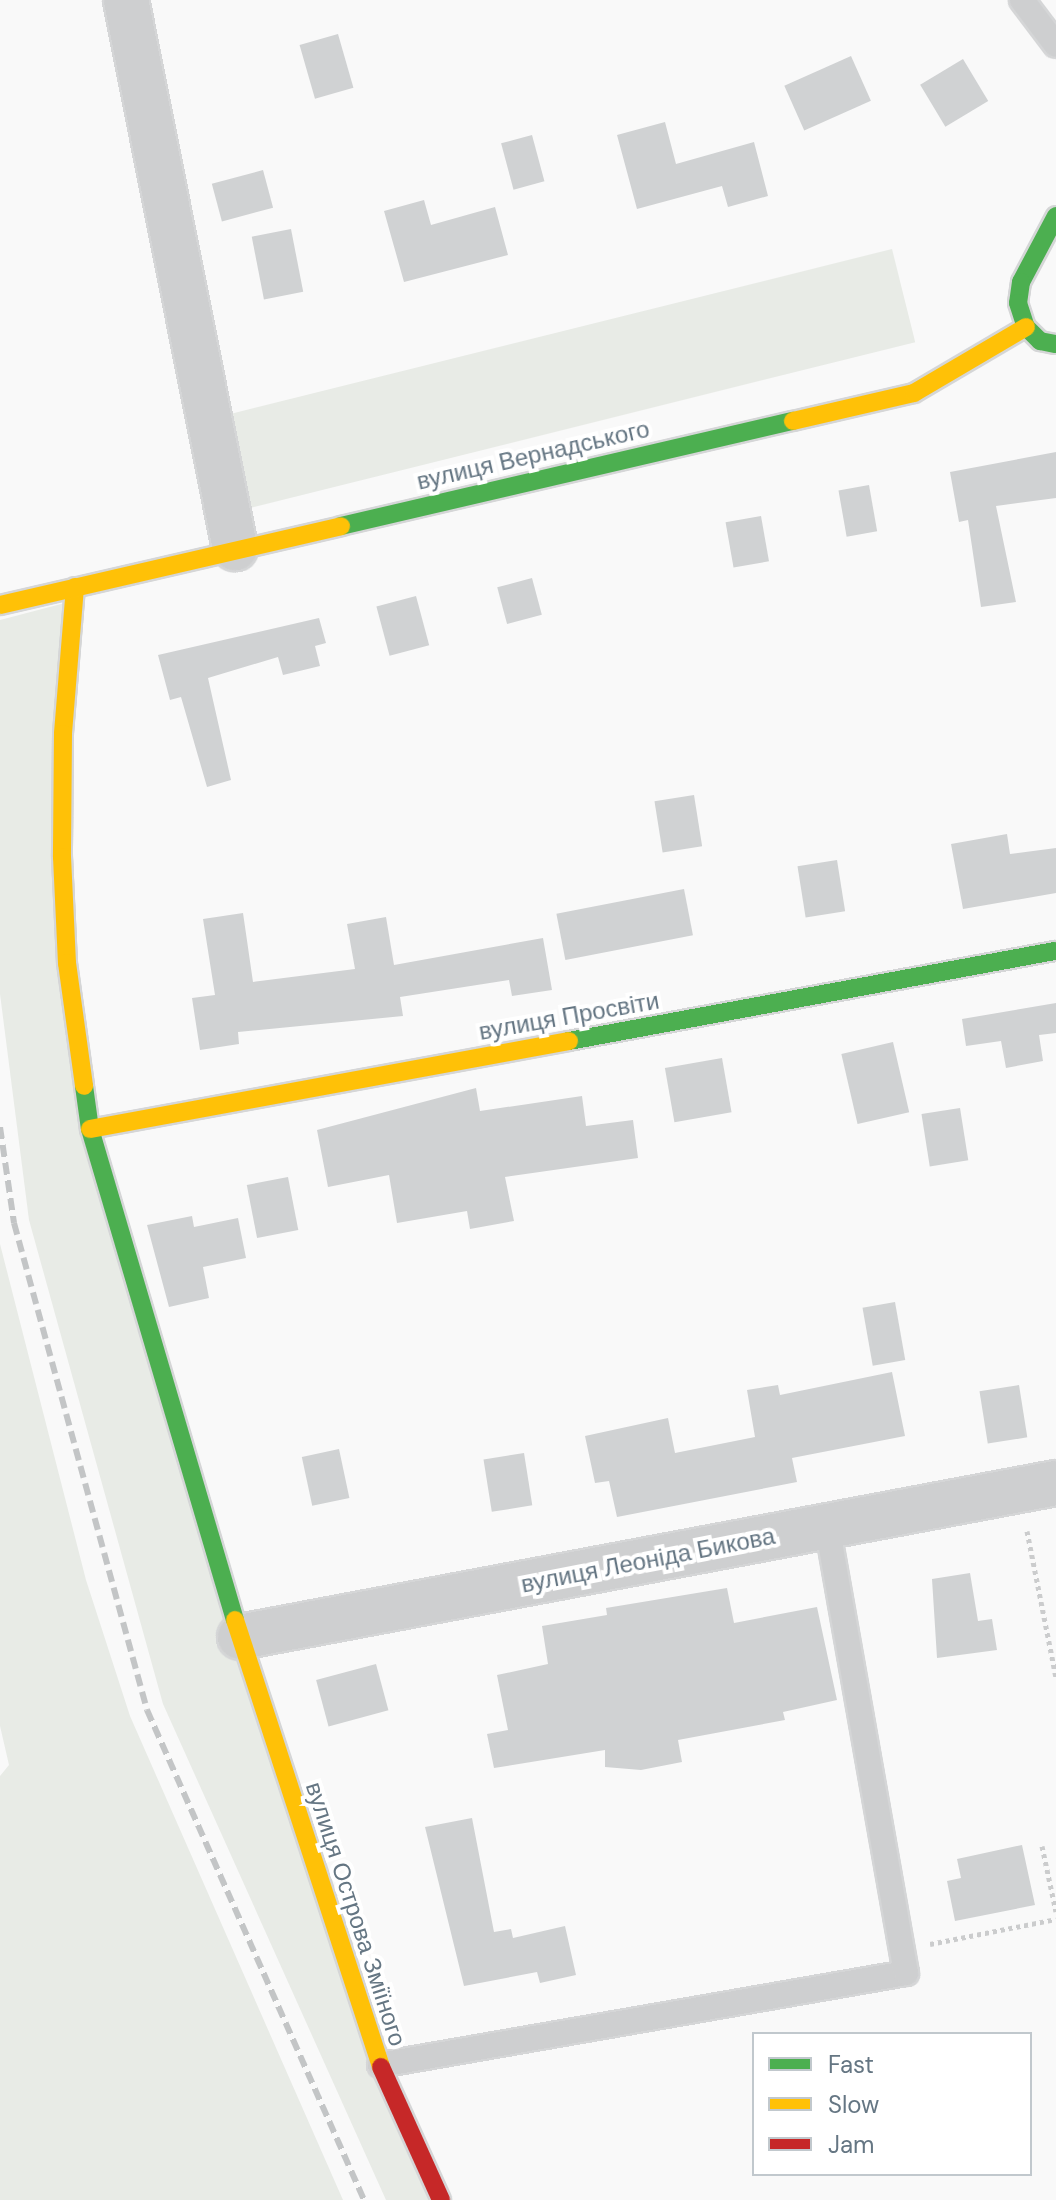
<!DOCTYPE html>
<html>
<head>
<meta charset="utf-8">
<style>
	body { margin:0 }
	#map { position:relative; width:1056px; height:2200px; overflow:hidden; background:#f9f9f9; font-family:"DM Sans",sans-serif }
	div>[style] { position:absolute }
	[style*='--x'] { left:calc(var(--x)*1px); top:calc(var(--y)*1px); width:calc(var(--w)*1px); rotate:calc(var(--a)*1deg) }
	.green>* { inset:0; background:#e8ebe6; transform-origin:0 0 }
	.building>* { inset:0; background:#d0d2d3; transform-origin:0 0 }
	.path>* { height:5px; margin-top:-2.5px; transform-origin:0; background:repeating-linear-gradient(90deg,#cbcccd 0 4px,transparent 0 8px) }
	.roads { filter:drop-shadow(2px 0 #d5d6d7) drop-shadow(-2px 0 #d5d6d7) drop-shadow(0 2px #d5d6d7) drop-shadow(0 -2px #d5d6d7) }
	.lane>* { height:24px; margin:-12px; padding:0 12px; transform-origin:12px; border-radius:12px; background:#cecfd0 }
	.street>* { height:44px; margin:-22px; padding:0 22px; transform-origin:22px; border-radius:22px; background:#cecfd0 }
	.fast>* { height:18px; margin:-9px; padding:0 9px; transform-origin:9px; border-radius:9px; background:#4caf50 }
	.slow>* { height:18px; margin:-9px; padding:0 9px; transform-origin:9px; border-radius:9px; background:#ffc107 }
	.jam>* { height:18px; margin:-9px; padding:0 9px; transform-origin:9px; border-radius:9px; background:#c62828 }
	.rail>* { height:6px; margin-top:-3px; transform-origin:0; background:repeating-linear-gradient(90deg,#c3c5c6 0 12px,transparent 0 18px) }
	span { translate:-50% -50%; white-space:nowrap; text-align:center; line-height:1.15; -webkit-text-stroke:8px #fff; paint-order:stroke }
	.street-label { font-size:24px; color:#657683 }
	.legend { position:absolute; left:752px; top:2032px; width:280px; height:144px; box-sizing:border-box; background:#fff; border:2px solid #c1c8cd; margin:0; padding:10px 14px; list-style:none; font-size:24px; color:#657683 }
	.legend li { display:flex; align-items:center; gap:16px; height:40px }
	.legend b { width:40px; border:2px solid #c1c8cd }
</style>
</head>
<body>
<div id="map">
	<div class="green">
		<div style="left:892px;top:249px;width:96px;height:690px;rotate:76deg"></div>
		<div style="clip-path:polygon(65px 603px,82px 1133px,434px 2200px,386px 2200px,163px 1704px,29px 1220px,0 994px,0 620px)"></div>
		<div style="clip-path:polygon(0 1244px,86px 1580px,130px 1716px,343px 2200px,0 2200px,0 1776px,9px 1765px,0 1726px)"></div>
	</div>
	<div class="building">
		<div style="left:338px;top:34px;width:56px;height:40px;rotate:74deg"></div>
		<div style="left:851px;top:56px;width:49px;height:73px;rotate:66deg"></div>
		<div style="left:963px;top:59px;width:49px;height:50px;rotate:59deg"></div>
		<div style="clip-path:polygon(665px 122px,676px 164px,754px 142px,768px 196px,728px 207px,722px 186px,637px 209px,617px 135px)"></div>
		<div style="left:532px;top:135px;width:48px;height:32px;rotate:75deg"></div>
		<div style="left:263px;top:170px;width:39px;height:53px;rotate:75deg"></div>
		<div style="clip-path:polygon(424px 200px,431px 225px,495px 207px,508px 255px,404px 282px,384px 211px)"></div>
		<div style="left:291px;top:229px;width:64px;height:40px;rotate:79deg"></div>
		<div style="clip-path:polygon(1056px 452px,1056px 498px,996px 506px,1016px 602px,981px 607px,968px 520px,959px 522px,950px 472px)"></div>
		<div style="left:869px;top:485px;width:47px;height:31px;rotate:80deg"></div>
		<div style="left:761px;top:516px;width:46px;height:36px;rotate:80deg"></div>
		<div style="left:532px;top:578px;width:38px;height:36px;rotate:75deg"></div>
		<div style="left:416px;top:596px;width:51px;height:41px;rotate:75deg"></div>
		<div style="clip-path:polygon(319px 618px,326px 643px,315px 646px,320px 666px,283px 675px,278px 657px,208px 678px,231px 780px,207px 787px,181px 697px,170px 700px,158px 655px)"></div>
		<div style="left:694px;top:795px;width:52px;height:40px;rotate:81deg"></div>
		<div style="clip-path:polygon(1007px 834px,1010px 854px,1056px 848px,1056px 893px,963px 909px,951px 844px)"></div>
		<div style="left:837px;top:860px;width:52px;height:40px;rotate:81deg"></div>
		<div style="left:684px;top:889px;width:47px;height:130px;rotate:79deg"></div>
		<div style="clip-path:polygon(243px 913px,253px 982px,355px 969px,347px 924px,386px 917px,394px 965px,543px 938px,552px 990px,512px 996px,509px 980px,400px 997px,403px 1016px,238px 1032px,239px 1044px,200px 1050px,192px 998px,215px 995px,203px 919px)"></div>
		<div style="clip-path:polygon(1056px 1003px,1056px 1033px,1039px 1035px,1043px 1061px,1006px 1068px,1001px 1041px,966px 1046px,962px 1019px)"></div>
		<div style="left:893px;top:1042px;width:72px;height:53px;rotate:77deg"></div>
		<div style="left:722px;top:1058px;width:55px;height:58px;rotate:80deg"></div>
		<div style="clip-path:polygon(476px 1088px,480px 1111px,582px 1096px,586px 1126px,633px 1120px,638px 1158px,505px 1177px,514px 1221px,470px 1229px,467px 1211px,397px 1223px,389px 1175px,328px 1187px,317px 1130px)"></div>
		<div style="left:960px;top:1108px;width:53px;height:39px;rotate:81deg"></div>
		<div style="left:288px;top:1177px;width:54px;height:42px;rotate:79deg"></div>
		<div style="clip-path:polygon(192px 1216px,194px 1227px,238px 1218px,246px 1258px,203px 1267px,209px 1298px,169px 1307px,147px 1225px)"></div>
		<div style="left:895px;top:1302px;width:59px;height:33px;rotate:80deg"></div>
		<div style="clip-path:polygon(892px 1372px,905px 1436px,792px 1458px,797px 1482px,617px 1517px,609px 1481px,595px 1483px,585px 1436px,668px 1418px,675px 1453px,755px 1437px,747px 1390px,778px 1385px,780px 1395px)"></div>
		<div style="left:1019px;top:1385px;width:53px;height:40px;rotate:81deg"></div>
		<div style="left:339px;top:1449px;width:50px;height:38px;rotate:78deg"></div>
		<div style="left:524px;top:1453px;width:53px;height:41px;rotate:81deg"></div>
		<div style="clip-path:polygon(970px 1573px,978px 1621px,992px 1619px,997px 1650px,937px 1658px,932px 1579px)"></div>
		<div style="clip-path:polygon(727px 1588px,734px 1623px,817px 1607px,837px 1700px,783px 1712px,785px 1720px,678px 1740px,682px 1762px,641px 1770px,605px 1767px,605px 1750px,494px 1768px,487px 1734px,508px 1730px,497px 1675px,548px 1664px,542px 1626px,607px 1615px,606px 1608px)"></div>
		<div style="left:376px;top:1664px;width:48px;height:62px;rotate:75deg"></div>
		<div style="clip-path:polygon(472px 1818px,494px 1932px,511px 1929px,513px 1938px,565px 1926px,576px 1975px,540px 1983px,537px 1972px,464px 1986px,425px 1827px)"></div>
		<div style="clip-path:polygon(1022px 1845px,1035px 1905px,955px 1921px,947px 1881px,961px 1878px,957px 1859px)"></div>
	</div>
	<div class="path">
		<div style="--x:1027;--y:1531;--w:149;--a:78.8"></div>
		<div style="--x:1042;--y:1846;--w:67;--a:78"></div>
		<div style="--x:930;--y:1944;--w:128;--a:-11.2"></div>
	</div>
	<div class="roads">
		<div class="lane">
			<div style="--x:1022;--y:0;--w:56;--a:52.9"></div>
			<div style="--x:380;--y:2065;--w:534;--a:-9.92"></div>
			<div style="--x:906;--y:1973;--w:453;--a:-100"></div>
		</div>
		<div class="street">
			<div style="--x:126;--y:0;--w:559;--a:78.75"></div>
			<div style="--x:240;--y:1637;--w:830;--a:-10.69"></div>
		</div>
		<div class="fast">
			<div style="--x:1056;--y:216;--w:75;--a:117.9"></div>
			<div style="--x:1021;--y:282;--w:21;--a:98"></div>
			<div style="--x:1018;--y:303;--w:25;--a:72"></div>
			<div style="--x:1026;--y:327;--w:20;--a:45"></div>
			<div style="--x:1040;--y:341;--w:16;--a:11"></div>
			<div style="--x:341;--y:526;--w:464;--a:-13.1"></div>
			<div style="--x:569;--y:1041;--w:495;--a:-10.5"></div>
			<div style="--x:84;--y:1086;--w:43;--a:82.1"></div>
			<div style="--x:90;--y:1129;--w:512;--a:73.55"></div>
		</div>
		<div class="slow">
			<div style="--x:793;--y:421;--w:124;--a:-13"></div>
			<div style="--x:914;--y:393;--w:130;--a:-30.5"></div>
			<div style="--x:75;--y:587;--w:147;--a:94.7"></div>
			<div style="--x:63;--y:734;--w:123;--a:90.5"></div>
			<div style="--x:62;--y:857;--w:106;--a:87.3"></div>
			<div style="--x:67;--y:963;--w:124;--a:82.1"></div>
			<div style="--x:0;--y:605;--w:350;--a:-13"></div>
			<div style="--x:90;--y:1129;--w:487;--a:-10.4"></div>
			<div style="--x:235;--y:1620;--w:470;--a:71.9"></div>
		</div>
		<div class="jam">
			<div style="--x:381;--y:2067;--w:146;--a:65.7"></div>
		</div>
	</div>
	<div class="rail">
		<div style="--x:0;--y:1127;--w:97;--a:81.7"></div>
		<div style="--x:14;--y:1223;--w:505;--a:74.72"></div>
		<div style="--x:147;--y:1710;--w:536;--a:66.11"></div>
	</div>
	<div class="street-label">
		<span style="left:533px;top:455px;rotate:-13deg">вулиця Вернадського</span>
		<span style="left:569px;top:1016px;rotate:-10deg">вулиця Просвіти</span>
		<span style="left:648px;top:1560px;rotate:-11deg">вулиця Леоніда Бикова</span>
		<span style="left:356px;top:1914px;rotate:72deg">вулиця Острова Зміїного</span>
	</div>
	<ul class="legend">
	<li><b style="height:10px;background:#4caf50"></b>Fast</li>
	<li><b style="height:10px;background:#ffc107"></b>Slow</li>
	<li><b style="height:10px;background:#c62828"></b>Jam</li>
	</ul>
</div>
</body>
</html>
